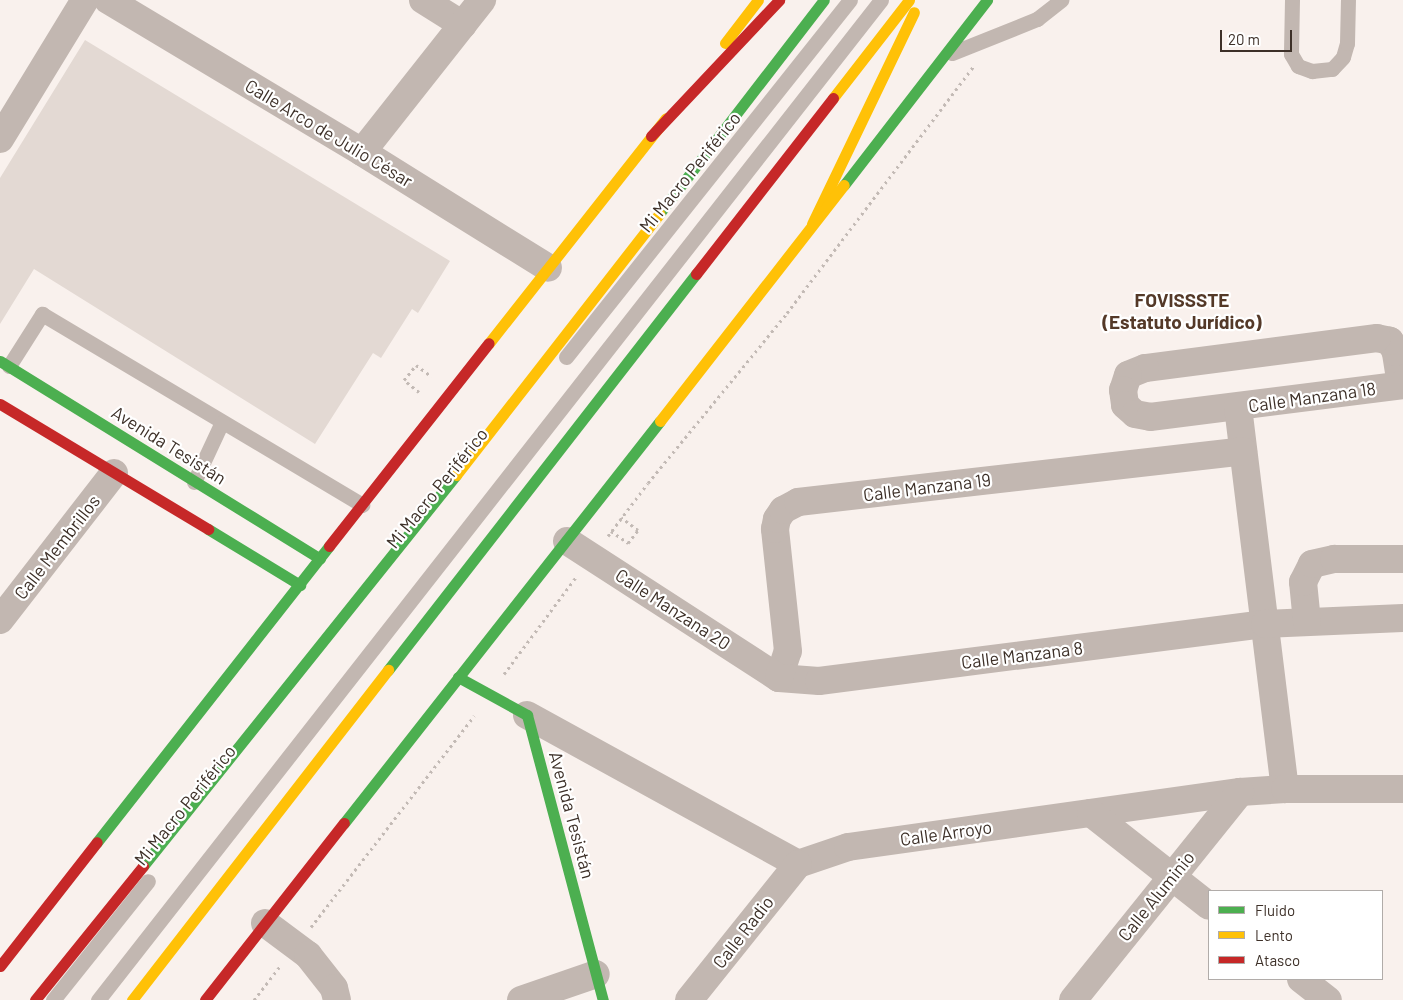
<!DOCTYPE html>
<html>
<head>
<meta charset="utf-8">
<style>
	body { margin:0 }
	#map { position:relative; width:1403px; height:1000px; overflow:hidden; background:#f9f1ed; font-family:Barlow,sans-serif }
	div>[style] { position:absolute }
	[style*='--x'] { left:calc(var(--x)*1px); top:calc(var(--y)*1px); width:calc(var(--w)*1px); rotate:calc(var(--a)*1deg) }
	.building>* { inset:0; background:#e3d9d3 }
	.path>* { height:3px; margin-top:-1.5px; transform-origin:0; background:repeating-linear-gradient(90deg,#c3bab5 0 2.5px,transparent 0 6.5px) }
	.lane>* { height:15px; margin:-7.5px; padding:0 7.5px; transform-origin:7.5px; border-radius:7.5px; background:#c2b7b1 }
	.street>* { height:28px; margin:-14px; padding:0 14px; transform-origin:14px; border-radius:14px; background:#c2b7b1 }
	.fast>* { height:11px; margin:-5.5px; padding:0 5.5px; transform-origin:5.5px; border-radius:5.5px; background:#4caf50 }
	.slow>* { height:11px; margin:-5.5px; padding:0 5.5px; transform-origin:5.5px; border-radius:5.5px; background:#ffc107 }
	.jam>* { height:11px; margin:-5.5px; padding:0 5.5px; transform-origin:5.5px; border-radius:5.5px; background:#c62828 }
	span { translate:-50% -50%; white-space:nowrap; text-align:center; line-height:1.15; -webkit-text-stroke:4.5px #fff; paint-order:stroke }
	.street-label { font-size:18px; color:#3d3028 }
	.neighbourhood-label { font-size:19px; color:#543928; font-weight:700 }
	.legend { position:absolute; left:1208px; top:890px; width:175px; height:90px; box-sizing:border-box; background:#fff; border:1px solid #b1aca9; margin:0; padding:6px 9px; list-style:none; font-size:15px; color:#3d3028 }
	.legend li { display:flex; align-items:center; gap:10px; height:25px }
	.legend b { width:25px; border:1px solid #b1aca9 }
	.scale { position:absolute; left:1220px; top:30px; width:72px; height:22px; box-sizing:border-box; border:2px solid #3d3028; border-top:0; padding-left:6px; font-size:15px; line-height:18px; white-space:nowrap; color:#3d3028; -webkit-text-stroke:4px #fff; paint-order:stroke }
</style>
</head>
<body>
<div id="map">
	<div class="building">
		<div style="clip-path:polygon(85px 40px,450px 261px,418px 313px,412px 309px,381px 358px,373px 353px,315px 444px,34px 269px,0 324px,0 178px)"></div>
	</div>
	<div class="path">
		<div style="--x:419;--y:392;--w:19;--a:-141"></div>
		<div style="--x:404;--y:380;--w:19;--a:-51"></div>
		<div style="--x:416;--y:365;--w:19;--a:36"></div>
		<div style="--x:611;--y:531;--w:21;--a:35"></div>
		<div style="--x:628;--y:543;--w:16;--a:-52"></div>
		<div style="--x:638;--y:530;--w:21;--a:-143"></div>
		<div style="--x:608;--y:536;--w:66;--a:-53"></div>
		<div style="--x:648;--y:483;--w:220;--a:-50.7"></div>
		<div style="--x:787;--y:313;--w:310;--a:-52.9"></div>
		<div style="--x:504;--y:674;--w:121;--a:-53.4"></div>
		<div style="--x:311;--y:927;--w:267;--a:-52.3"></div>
		<div style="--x:254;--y:1000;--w:44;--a:-52.4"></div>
	</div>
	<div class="lane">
		<div style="--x:1292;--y:0;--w:54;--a:91.1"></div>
		<div style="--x:1291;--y:54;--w:14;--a:60"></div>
		<div style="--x:1298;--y:66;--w:15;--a:20"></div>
		<div style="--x:1312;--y:71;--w:20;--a:-6"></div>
		<div style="--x:1332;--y:69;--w:16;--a:-47"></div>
		<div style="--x:1343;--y:57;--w:15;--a:-74"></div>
		<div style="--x:1347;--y:43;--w:43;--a:-88.7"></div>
		<div style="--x:952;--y:53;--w:92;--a:-21.8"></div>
		<div style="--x:1037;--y:19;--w:31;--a:-38"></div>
		<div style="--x:566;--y:357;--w:456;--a:-51.5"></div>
		<div style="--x:9;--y:366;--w:62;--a:-57.6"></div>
		<div style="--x:42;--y:314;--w:373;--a:30.8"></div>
		<div style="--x:194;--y:482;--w:66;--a:-65"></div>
		<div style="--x:53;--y:1000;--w:152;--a:-51.4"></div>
		<div style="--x:98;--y:1000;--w:1270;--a:-51.94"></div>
	</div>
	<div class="street">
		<div style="--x:108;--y:0;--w:296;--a:30.9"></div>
		<div style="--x:362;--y:152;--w:219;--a:31.9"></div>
		<div style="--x:423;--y:0;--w:47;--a:32"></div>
		<div style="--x:0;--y:139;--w:163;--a:-58.6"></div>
		<div style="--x:362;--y:152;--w:194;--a:-51.7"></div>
		<div style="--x:1401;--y:385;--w:33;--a:-99"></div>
		<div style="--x:1396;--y:352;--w:13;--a:-119"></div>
		<div style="--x:1390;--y:341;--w:13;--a:-167"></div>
		<div style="--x:1377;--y:338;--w:234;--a:172.6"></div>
		<div style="--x:1145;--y:368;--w:18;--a:158"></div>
		<div style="--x:1128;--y:375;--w:16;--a:108"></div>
		<div style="--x:1123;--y:390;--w:15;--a:82"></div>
		<div style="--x:1125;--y:405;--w:13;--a:42"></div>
		<div style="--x:1135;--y:414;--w:15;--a:11"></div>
		<div style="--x:1150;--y:417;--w:255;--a:-7.2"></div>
		<div style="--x:1238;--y:407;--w:385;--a:83"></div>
		<div style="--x:567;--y:541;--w:252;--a:32.9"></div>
		<div style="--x:779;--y:678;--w:40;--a:4.3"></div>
		<div style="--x:819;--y:681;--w:450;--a:-7.3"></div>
		<div style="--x:1265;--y:624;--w:138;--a:-2.5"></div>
		<div style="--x:0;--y:620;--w:186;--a:-52.2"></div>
		<div style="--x:1307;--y:622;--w:40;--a:-95.7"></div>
		<div style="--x:1303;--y:582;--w:20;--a:-63"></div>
		<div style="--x:1312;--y:564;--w:23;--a:-13"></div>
		<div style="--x:1334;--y:559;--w:69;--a:0"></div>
		<div style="--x:779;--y:678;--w:28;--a:-72"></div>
		<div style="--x:788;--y:651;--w:123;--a:-96.1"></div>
		<div style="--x:775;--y:529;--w:10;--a:-79"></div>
		<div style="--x:777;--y:519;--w:11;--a:-56"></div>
		<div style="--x:783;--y:510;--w:17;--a:-28"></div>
		<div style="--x:798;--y:502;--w:448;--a:-6.5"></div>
		<div style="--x:527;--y:715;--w:309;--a:28.8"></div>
		<div style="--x:798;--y:864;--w:53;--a:-18.8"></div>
		<div style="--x:848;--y:847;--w:396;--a:-8"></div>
		<div style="--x:1240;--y:792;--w:45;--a:-3.8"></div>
		<div style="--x:1285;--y:789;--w:118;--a:0"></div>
		<div style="--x:1091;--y:813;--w:150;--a:38.2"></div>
		<div style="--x:265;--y:923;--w:54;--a:36.7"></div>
		<div style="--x:308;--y:955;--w:42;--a:51.8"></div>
		<div style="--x:334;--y:988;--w:12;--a:76"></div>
		<div style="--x:1301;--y:979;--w:34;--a:38"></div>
		<div style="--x:521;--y:1000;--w:79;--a:-19.1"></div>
		<div style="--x:689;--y:1000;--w:174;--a:-51.3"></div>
		<div style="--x:1073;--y:1000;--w:267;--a:-51.2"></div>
	</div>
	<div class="fast">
		<div style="--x:844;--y:185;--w:234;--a:-52.3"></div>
		<div style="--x:659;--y:214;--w:270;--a:-52.4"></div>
		<div style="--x:0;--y:361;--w:376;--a:31.7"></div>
		<div style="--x:208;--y:529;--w:108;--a:31.3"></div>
		<div style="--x:388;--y:670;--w:502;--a:-52.13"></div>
		<div style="--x:458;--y:677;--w:79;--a:28.8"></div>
		<div style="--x:527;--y:715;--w:295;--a:75.1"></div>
		<div style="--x:344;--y:823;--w:511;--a:-51.83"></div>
		<div style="--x:97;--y:842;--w:376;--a:-51.9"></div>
		<div style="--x:143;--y:866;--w:501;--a:-51.32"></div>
	</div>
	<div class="slow">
		<div style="--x:725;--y:43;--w:54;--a:-52.5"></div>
		<div style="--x:833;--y:98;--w:124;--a:-52.2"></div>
		<div style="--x:812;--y:224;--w:235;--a:-64.3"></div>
		<div style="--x:489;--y:343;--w:286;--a:-51.8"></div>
		<div style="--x:660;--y:421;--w:299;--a:-52.1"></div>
		<div style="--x:456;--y:475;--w:331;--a:-52.1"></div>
		<div style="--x:132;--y:1000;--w:418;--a:-52.2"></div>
	</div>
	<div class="jam">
		<div style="--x:651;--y:136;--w:187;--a:-46.7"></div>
		<div style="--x:696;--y:274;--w:223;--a:-52.1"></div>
		<div style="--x:0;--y:404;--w:243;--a:31"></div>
		<div style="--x:329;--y:546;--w:258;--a:-51.8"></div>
		<div style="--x:0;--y:966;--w:157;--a:-52"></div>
		<div style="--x:35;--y:1000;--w:172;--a:-51.1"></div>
		<div style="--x:205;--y:1000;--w:225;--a:-51.9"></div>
	</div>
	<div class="street-label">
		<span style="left:329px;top:133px;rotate:31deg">Calle Arco de Julio César</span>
		<span style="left:690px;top:172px;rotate:-51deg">Mi Macro Periférico</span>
		<span style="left:1312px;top:397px;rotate:-8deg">Calle Manzana 18</span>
		<span style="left:169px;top:445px;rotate:32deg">Avenida Tesistán</span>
		<span style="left:927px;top:487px;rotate:-7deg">Calle Manzana 19</span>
		<span style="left:437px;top:488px;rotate:-51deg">Mi Macro Periférico</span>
		<span style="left:57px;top:547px;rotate:-52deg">Calle Membrillos</span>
		<span style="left:673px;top:609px;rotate:33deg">Calle Manzana 20</span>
		<span style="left:1022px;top:655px;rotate:-7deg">Calle Manzana 8</span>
		<span style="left:185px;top:805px;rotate:-51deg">Mi Macro Periférico</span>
		<span style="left:572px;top:815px;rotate:75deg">Avenida Tesistán</span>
		<span style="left:946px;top:833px;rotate:-8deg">Calle Arroyo</span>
		<span style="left:1156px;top:896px;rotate:-51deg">Calle Aluminio</span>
		<span style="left:743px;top:932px;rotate:-52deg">Calle Radio</span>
	</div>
	<div class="neighbourhood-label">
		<span style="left:1182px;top:311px">FOVISSSTE<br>(Estatuto Jurídico)</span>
	</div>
	<ul class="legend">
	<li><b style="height:6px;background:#4caf50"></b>Fluido</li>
	<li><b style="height:6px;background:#ffc107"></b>Lento</li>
	<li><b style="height:6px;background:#c62828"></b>Atasco</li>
	</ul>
	<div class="scale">20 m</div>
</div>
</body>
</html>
